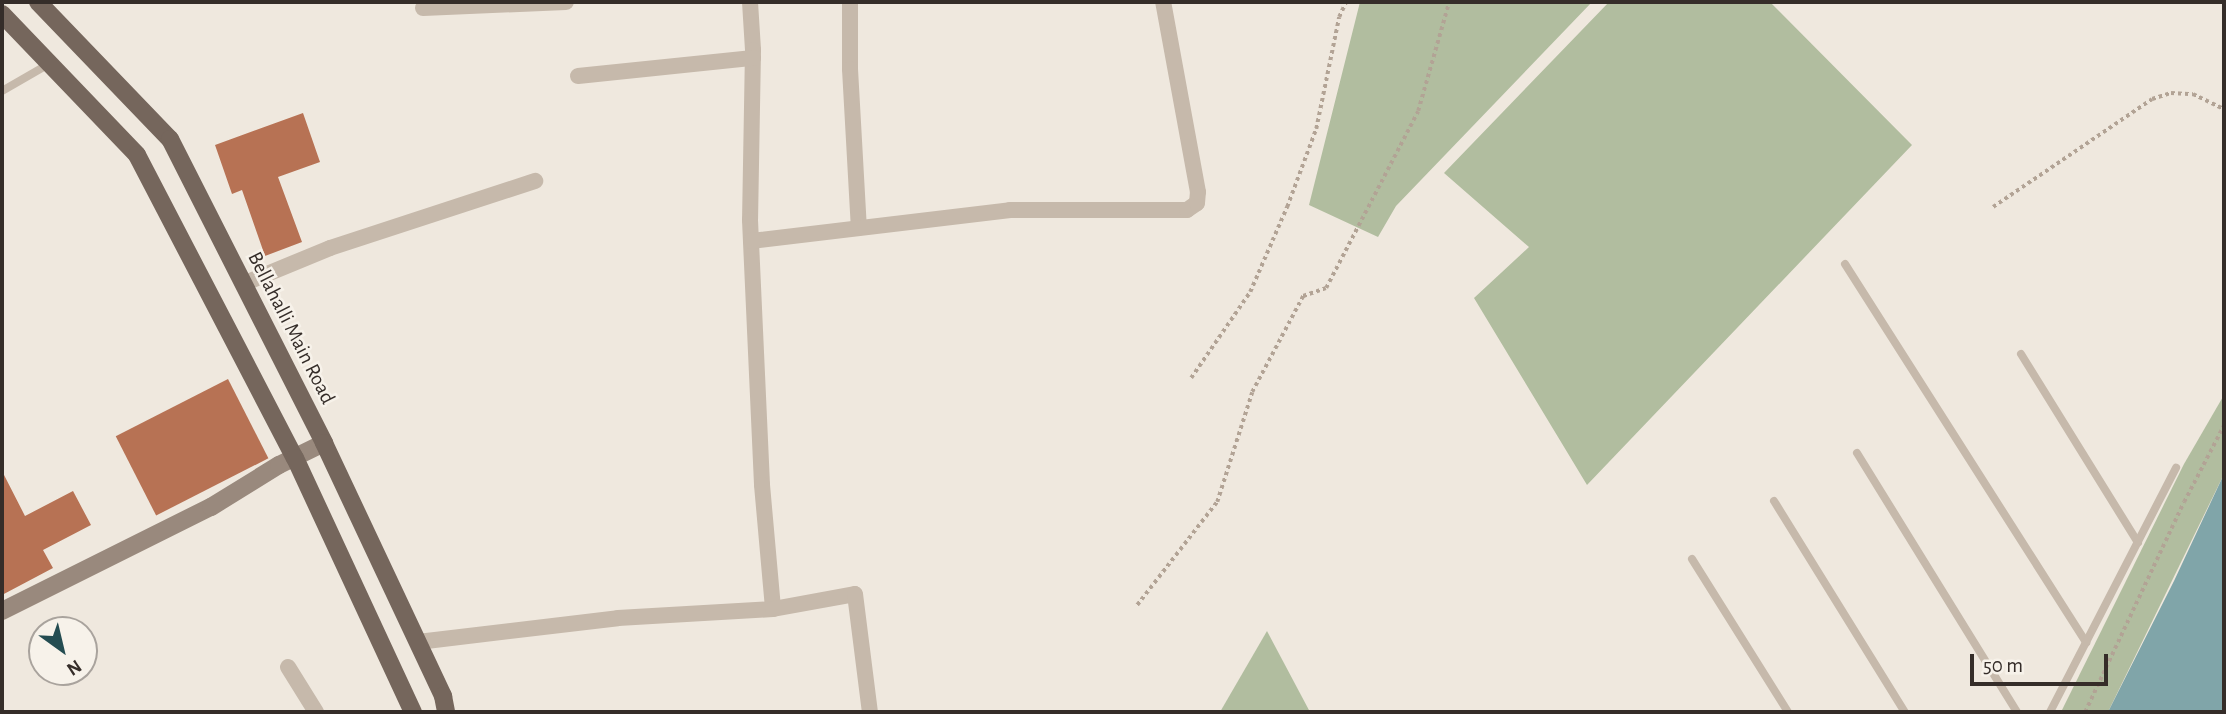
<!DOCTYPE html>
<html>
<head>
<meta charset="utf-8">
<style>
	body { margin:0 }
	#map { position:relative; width:2226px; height:714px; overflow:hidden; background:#efe8de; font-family:"Alegreya Sans",sans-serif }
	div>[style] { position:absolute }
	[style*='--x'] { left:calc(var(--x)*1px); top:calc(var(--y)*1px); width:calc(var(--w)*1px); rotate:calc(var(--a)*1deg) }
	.green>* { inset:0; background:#b1bd9f }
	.water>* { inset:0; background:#80a5a9 }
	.building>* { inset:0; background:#b77254; transform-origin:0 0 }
	.path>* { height:3.5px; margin-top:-1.75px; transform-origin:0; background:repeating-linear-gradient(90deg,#b2a395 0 3.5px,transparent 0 7px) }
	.lane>* { height:8px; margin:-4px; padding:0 4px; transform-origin:4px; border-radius:4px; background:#c6b9ab }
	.street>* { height:16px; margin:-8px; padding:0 8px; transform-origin:8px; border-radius:8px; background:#c6b9ab }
	.secondary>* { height:18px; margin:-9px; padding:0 9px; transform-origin:9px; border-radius:9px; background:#99897d }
	.primary>* { height:18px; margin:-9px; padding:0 9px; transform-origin:9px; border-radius:9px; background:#75665c }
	span { translate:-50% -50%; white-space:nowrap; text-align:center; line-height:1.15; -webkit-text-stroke:5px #f7f2ea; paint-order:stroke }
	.street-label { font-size:21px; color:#352d29 }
	.frame { position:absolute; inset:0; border:4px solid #352d29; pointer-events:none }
	.north { position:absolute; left:28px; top:616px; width:70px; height:70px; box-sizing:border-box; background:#f7f2ea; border:2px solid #a9a39d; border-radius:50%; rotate:146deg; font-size:19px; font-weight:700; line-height:28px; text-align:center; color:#352d29 }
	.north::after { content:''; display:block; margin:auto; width:24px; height:32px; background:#244c51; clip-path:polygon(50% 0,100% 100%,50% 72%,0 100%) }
	.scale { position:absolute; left:1970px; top:654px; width:138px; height:32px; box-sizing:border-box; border:4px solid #352d29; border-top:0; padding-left:9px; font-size:21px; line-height:24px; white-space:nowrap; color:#352d29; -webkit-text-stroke:5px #f7f2ea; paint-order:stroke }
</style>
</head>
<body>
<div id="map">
	<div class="green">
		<div style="clip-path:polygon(1360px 2px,1592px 2px,1396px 206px,1378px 237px,1309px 205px)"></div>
		<div style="clip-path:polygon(1609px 2px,1770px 2px,1912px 145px,1587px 485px,1474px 298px,1529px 247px,1444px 173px)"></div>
		<div style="clip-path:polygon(2224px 395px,2224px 474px,2108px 712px,2061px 712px,2184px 464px)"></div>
		<div style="clip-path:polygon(1267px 631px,1310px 712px,1220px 712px)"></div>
	</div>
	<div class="water">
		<div style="clip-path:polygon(2224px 474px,2224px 712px,2108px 712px,2174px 581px)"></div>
	</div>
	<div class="building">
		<div style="clip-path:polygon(303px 113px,320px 162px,278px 177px,302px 242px,265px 256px,242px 190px,232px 194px,215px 145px)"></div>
		<div style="left:228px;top:379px;width:89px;height:126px;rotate:63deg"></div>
		<div style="clip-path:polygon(2px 471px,25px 516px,73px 491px,91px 525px,43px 550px,53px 568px,2px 595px)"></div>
	</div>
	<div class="path">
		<div style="--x:1993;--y:207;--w:192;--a:-34.2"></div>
		<div style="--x:2152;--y:99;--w:20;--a:-18"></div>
		<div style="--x:2171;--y:93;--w:22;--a:3"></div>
		<div style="--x:2193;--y:94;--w:34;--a:26"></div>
		<div style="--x:1191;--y:378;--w:104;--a:-55.5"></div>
		<div style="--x:1250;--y:292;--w:93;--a:-66.5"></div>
		<div style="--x:1287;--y:207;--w:83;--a:-69.6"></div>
		<div style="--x:1316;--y:129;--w:114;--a:-78.4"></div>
		<div style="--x:1339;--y:17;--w:17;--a:-65"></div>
		<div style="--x:1137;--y:605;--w:130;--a:-52.2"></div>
		<div style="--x:1217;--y:502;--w:115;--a:-72.3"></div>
		<div style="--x:1252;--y:392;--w:109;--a:-62"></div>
		<div style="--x:1303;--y:296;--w:24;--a:-19"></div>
		<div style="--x:1326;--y:288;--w:199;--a:-62.5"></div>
		<div style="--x:1418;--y:111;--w:113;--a:-74.1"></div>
		<div style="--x:2085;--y:712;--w:232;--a:-64.8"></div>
		<div style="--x:2184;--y:502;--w:87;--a:-62.5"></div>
	</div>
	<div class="lane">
		<div style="--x:2;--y:91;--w:54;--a:-29.9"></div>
		<div style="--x:1845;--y:264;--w:449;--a:57.5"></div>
		<div style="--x:2021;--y:354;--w:222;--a:58.2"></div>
		<div style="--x:1857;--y:453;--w:304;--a:58.3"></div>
		<div style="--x:1774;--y:501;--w:248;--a:58.2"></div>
		<div style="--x:1692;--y:559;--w:181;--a:57.9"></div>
		<div style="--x:2050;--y:712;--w:275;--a:-62.7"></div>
	</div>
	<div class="street">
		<div style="--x:750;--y:2;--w:48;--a:86.4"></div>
		<div style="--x:753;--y:50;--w:170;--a:91"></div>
		<div style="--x:750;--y:220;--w:265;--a:87.4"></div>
		<div style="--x:762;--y:485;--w:124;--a:84.9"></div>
		<div style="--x:850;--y:2;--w:67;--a:90"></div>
		<div style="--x:850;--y:69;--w:159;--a:86.8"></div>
		<div style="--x:423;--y:8;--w:143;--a:-2.4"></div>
		<div style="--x:578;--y:76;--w:176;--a:-5.9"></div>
		<div style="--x:751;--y:241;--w:261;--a:-6.8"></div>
		<div style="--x:1010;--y:210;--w:177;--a:0"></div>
		<div style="--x:1187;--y:210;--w:12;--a:-35"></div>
		<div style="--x:1197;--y:203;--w:11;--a:-85"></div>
		<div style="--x:1198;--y:192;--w:193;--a:-100.4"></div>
		<div style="--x:243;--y:284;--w:94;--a:-22.5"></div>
		<div style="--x:330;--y:248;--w:216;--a:-18.1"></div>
		<div style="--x:418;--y:642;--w:201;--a:-6.8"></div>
		<div style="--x:618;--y:618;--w:155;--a:-3.3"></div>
		<div style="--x:773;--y:609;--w:83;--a:-10.4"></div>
		<div style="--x:855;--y:594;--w:119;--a:82.8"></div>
		<div style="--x:288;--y:667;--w:53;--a:58.1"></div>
	</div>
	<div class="secondary">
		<div style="--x:2;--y:611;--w:233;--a:-26.5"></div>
		<div style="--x:211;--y:507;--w:80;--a:-31.7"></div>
		<div style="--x:279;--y:465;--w:50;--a:-26.1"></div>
	</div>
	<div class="primary">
		<div style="--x:38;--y:2;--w:190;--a:46.1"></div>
		<div style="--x:170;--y:139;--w:341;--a:63.1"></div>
		<div style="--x:324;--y:443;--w:280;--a:64.8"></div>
		<div style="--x:443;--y:696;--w:16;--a:79"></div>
		<div style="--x:2;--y:14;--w:195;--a:46.2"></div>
		<div style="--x:137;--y:155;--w:342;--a:62.5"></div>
		<div style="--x:295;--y:458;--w:280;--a:65.1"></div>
	</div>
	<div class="street-label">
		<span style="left:291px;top:328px;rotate:63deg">Bellahalli Main Road</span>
	</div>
	<div class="frame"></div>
	<div class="north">N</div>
	<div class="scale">50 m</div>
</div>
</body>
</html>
